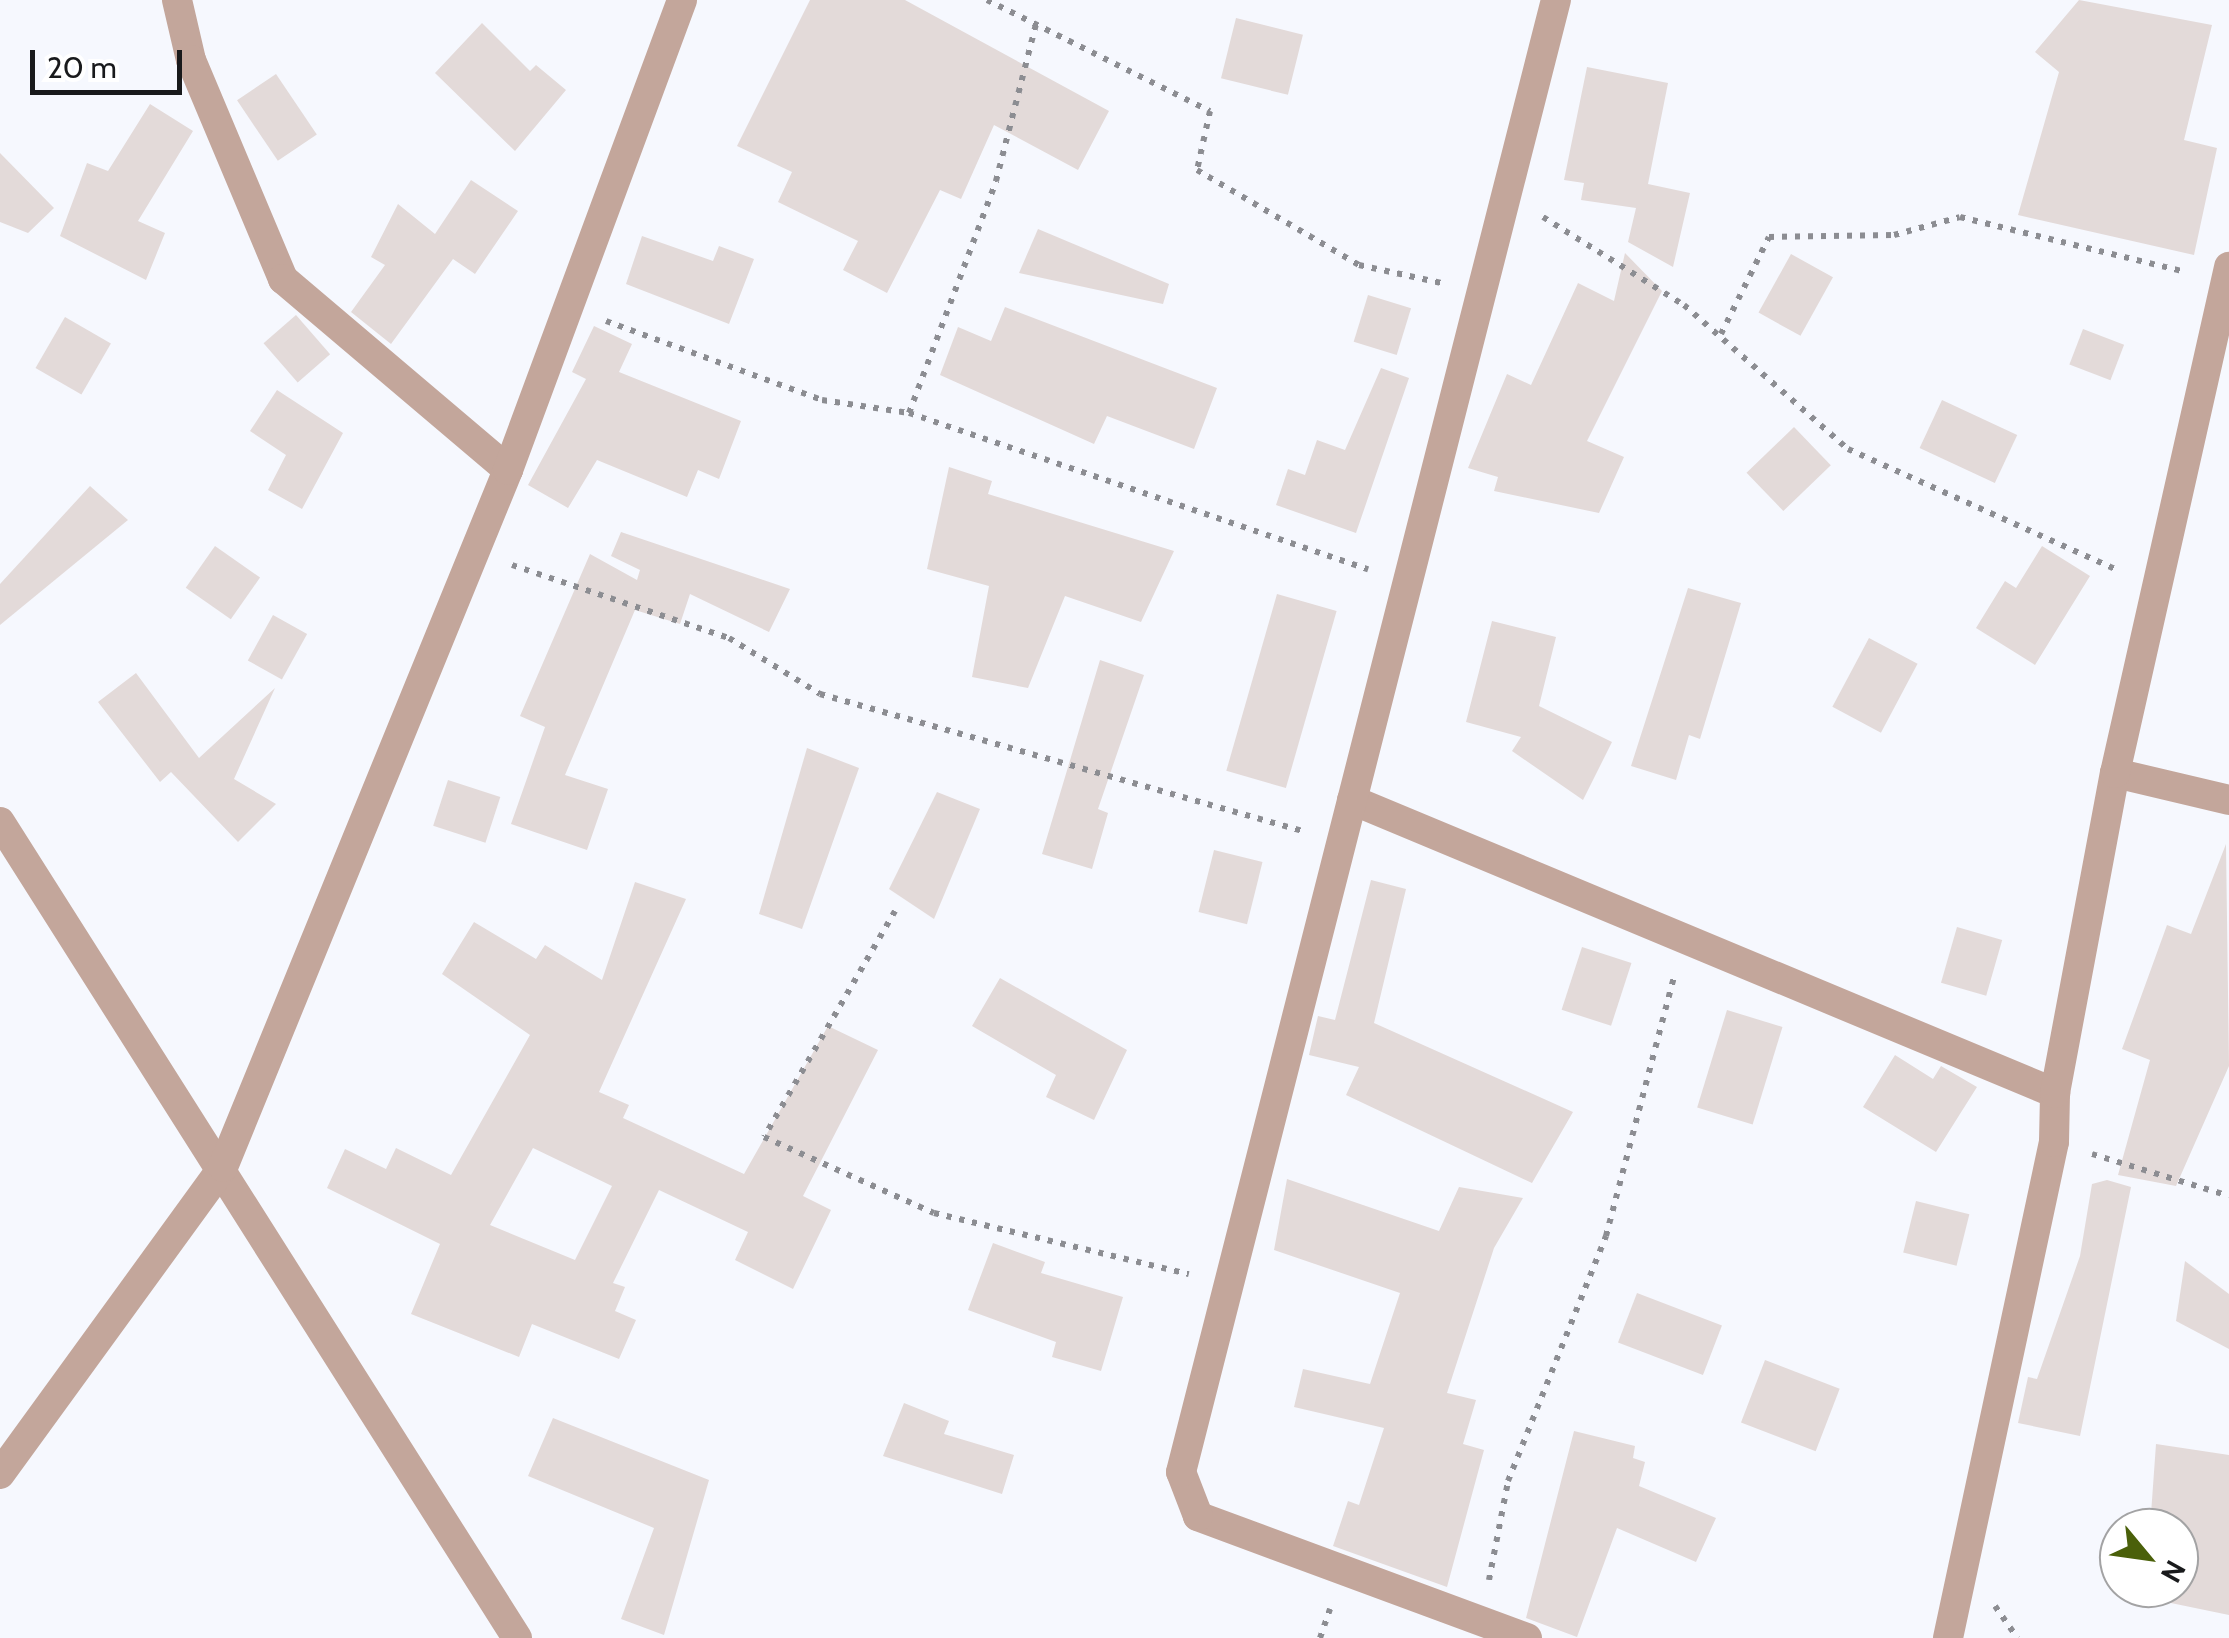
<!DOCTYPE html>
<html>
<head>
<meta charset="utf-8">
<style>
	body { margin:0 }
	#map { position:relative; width:2229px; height:1638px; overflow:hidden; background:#f6f8fe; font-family:Cabin,sans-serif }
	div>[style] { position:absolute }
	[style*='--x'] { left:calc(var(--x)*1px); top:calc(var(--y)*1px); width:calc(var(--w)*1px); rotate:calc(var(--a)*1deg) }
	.building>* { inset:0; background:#e3dad9; transform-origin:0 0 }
	.path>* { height:6px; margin-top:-3px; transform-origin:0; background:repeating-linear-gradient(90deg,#8c8d92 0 5px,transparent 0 13px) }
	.minor>* { height:30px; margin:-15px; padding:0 15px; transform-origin:15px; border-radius:15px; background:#c3a69b }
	span { translate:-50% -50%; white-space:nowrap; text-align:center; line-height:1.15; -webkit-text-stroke:10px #fff; paint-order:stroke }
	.north { position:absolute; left:2099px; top:1508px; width:100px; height:100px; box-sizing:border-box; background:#fff; border:2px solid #a3a3a4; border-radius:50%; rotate:119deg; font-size:28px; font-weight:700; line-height:40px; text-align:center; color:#191a1c }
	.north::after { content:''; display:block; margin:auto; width:35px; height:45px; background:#4a600a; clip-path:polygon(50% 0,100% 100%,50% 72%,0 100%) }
	.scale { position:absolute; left:30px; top:50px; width:152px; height:45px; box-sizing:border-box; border:5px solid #191a1c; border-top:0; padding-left:12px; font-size:30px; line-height:35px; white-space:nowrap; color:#191a1c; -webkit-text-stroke:8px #fff; paint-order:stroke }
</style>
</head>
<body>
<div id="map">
	<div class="building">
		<div style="clip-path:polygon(810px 0,905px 0,1109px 111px,1078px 170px,994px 125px,961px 199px,940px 190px,887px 293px,843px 270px,858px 241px,778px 202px,792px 172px,737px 146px)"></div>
		<div style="clip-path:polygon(2079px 0,2212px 25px,2184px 140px,2217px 148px,2194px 255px,2018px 215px,2059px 72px,2035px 52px)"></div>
		<div style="left:1236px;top:18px;width:69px;height:62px;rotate:14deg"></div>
		<div style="clip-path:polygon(482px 23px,530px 71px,536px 65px,566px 90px,515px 151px,435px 73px)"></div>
		<div style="clip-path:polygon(1587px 67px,1668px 83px,1648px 184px,1690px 193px,1673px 267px,1628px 242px,1636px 208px,1581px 200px,1584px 183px,1564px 180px)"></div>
		<div style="left:276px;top:74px;width:73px;height:47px;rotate:56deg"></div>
		<div style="clip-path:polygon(150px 104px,193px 131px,138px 221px,165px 233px,146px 280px,60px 236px,87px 163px,108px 171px)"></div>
		<div style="clip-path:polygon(0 153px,54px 208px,28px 233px,0 222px)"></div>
		<div style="clip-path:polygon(471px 180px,518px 211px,475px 274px,453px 259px,391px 344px,351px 312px,385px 265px,371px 257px,398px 204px,435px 234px)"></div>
		<div style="clip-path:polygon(1038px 229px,1169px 284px,1163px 304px,1019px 273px)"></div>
		<div style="clip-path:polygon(642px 236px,713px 261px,719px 246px,754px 259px,729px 324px,626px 284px)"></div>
		<div style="clip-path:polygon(1625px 253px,1662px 291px,1587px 441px,1624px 457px,1599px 513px,1494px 491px,1498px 477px,1468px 468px,1507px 374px,1531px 385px,1578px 283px,1614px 301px)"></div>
		<div style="left:1791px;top:254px;width:48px;height:67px;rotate:29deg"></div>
		<div style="left:1368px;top:295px;width:45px;height:49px;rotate:17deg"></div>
		<div style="clip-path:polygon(1005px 307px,1217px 388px,1194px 449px,1107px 416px,1094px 444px,940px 375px,958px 327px,991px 341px)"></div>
		<div style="left:296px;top:315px;width:52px;height:43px;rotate:49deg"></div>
		<div style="left:65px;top:317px;width:53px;height:59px;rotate:30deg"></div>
		<div style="clip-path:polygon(594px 326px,632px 344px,619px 372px,741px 421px,719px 479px,698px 470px,687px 497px,597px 460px,568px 508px,528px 485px,586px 379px,572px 372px)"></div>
		<div style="left:2083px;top:329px;width:44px;height:38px;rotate:21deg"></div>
		<div style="clip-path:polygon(1381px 368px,1409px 378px,1356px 533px,1276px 505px,1288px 469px,1305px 475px,1317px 440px,1345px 450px)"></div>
		<div style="clip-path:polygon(277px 390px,343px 433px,302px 509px,268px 490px,286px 455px,250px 431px)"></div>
		<div style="left:1942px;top:400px;width:83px;height:53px;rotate:25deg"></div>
		<div style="left:1794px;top:427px;width:53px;height:66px;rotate:46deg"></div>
		<div style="clip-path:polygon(949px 467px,992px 481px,988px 494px,1174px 551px,1141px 622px,1065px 596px,1028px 688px,972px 677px,989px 586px,927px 569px)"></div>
		<div style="clip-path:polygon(90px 486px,128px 520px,0 625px,0 584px)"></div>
		<div style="clip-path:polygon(621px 532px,790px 589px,769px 632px,690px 594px,680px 624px,635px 610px,565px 775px,608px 789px,587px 850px,511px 824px,545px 727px,520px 716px,590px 554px,637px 580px,640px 570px,611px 556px)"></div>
		<div style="left:215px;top:546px;width:55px;height:51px;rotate:35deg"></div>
		<div style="clip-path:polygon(2042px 546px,2090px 576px,2035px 665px,1976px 628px,2005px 581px,2016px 588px)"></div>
		<div style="clip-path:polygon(1688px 588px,1741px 603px,1700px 739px,1689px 735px,1676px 780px,1631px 766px)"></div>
		<div style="left:1277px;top:594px;width:62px;height:184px;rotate:16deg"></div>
		<div style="left:273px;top:615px;width:39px;height:52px;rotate:29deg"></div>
		<div style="clip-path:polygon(1492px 621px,1556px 637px,1539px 706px,1612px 742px,1583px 800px,1512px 751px,1521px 737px,1466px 722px)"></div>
		<div style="left:1869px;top:638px;width:55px;height:78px;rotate:28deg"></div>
		<div style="clip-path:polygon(1100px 660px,1144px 675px,1098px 809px,1108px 813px,1092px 869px,1042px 854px)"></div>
		<div style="clip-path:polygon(136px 673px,199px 758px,275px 688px,234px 779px,276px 804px,238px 842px,171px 772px,160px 782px,98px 702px)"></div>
		<div style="clip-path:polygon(807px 748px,859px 768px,802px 929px,759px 914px)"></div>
		<div style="left:448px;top:780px;width:55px;height:48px;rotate:18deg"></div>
		<div style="clip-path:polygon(937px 792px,980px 809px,934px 919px,889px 889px)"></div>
		<div style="clip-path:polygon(2226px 844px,2229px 1066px,2176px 1186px,2118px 1175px,2150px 1060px,2122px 1049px,2167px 925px,2191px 934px)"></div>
		<div style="left:1214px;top:850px;width:50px;height:64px;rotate:14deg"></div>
		<div style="clip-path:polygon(1371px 880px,1406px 889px,1374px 1023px,1573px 1112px,1532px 1183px,1346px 1095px,1359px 1067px,1309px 1055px,1318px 1016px,1335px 1020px)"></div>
		<div style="clip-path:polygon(evenodd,635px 882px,686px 899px,599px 1092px,629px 1105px,623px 1118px,744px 1174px,828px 1026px,878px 1050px,803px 1196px,831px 1210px,793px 1289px,735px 1260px,748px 1232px,659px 1190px,613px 1283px,625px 1287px,615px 1311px,636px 1320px,619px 1359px,532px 1324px,519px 1357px,411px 1314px,440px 1244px,327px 1188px,345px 1149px,386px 1169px,396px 1148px,451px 1175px,530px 1035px,442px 974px,474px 922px,536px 959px,545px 945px,602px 980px,635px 882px,533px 1148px,612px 1186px,575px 1260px,490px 1225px,533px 1148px)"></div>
		<div style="left:1957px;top:927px;width:47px;height:58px;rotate:16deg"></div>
		<div style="left:1582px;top:947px;width:52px;height:66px;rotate:18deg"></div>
		<div style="clip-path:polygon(1000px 978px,1127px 1050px,1094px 1120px,1046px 1097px,1056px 1075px,972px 1026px)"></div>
		<div style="left:1727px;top:1010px;width:58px;height:102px;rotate:17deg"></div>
		<div style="clip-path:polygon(1895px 1055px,1933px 1079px,1941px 1066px,1977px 1087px,1936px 1152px,1863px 1107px)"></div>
		<div style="clip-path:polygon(1287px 1179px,1439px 1231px,1459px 1187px,1523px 1198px,1494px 1248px,1447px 1393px,1476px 1400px,1463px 1444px,1484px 1450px,1447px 1587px,1333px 1546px,1348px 1501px,1359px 1505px,1384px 1428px,1294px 1407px,1303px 1369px,1370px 1384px,1400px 1293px,1274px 1250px)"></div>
		<div style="clip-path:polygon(2107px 1180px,2131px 1187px,2080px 1436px,2018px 1423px,2028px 1377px,2037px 1379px,2080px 1256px,2092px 1184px)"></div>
		<div style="left:1916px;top:1201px;width:55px;height:53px;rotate:14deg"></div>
		<div style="clip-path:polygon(993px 1243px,1045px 1262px,1041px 1273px,1123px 1297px,1101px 1371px,1052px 1357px,1056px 1342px,968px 1310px)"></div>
		<div style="clip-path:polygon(2185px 1261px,2229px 1294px,2229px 1349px,2176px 1321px)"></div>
		<div style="left:1637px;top:1293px;width:91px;height:53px;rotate:21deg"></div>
		<div style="left:1765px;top:1360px;width:80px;height:67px;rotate:21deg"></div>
		<div style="clip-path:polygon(904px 1403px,949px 1421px,944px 1434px,1014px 1455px,1002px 1494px,883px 1456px)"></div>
		<div style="clip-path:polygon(553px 1418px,709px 1480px,664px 1635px,621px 1619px,654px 1528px,528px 1476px)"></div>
		<div style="clip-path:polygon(1574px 1431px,1635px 1446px,1633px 1458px,1645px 1462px,1639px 1486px,1716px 1518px,1696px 1562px,1617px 1528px,1577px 1637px,1526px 1618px)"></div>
		<div style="clip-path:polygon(2156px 1444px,2229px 1455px,2229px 1615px,2137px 1596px,2138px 1588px,2179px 1588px,2179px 1528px,2150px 1528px)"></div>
	</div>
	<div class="path">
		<div style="--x:987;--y:0;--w:249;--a:26.5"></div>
		<div style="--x:1210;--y:111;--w:60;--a:102.4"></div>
		<div style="--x:1197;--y:170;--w:188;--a:30.4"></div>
		<div style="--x:1359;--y:265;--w:89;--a:12.3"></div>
		<div style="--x:1543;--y:217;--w:166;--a:32"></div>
		<div style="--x:1684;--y:305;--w:218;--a:41.3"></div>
		<div style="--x:1848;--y:449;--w:297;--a:24.2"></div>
		<div style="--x:606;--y:321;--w:230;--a:20.1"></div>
		<div style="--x:822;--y:400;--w:88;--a:8.5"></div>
		<div style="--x:909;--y:413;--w:248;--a:-69.4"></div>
		<div style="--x:996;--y:181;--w:162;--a:-75.7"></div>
		<div style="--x:1721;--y:334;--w:108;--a:-63.7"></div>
		<div style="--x:1769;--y:237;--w:125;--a:-0.9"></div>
		<div style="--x:1894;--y:235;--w:68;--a:-15.3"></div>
		<div style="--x:1960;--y:217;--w:232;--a:13.7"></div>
		<div style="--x:909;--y:413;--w:485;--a:18.8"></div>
		<div style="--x:512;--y:565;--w:229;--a:18.6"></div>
		<div style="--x:729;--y:638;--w:107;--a:31.6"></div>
		<div style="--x:820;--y:694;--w:505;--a:15.85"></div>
		<div style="--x:895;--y:911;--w:261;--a:120.1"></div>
		<div style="--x:764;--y:1137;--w:186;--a:24.1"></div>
		<div style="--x:934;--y:1213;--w:262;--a:13.5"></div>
		<div style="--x:2092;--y:1154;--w:143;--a:17"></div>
		<div style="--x:1489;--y:1580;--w:101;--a:-79.1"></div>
		<div style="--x:1508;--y:1481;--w:264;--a:-68.2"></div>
		<div style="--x:1606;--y:1236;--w:268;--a:-75.3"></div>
		<div style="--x:1995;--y:1606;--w:39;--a:55"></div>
		<div style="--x:1320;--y:1638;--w:31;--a:-71"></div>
	</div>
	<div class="minor">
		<div style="--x:177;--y:0;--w:62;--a:76.9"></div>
		<div style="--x:191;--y:60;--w:238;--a:67.2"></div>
		<div style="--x:283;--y:279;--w:295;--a:40.3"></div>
		<div style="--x:2115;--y:773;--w:117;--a:13.3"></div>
		<div style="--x:1352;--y:800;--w:762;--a:22.63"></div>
		<div style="--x:0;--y:822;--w:966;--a:57.64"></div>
		<div style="--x:0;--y:1474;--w:379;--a:-54"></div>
		<div style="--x:223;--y:1167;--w:753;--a:-67.76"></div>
		<div style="--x:508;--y:470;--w:501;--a:-69.68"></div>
		<div style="--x:1527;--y:1638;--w:351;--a:-159.7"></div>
		<div style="--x:1198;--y:1516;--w:47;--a:-111.1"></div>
		<div style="--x:1181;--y:1472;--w:1519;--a:-75.71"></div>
		<div style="--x:1948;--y:1638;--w:507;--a:-77.94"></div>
		<div style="--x:2054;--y:1142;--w:49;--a:-88.8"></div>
		<div style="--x:2055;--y:1093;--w:326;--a:-79.4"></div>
		<div style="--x:2115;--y:773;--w:519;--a:-77.3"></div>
	</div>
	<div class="north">N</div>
	<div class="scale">20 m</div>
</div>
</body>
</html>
